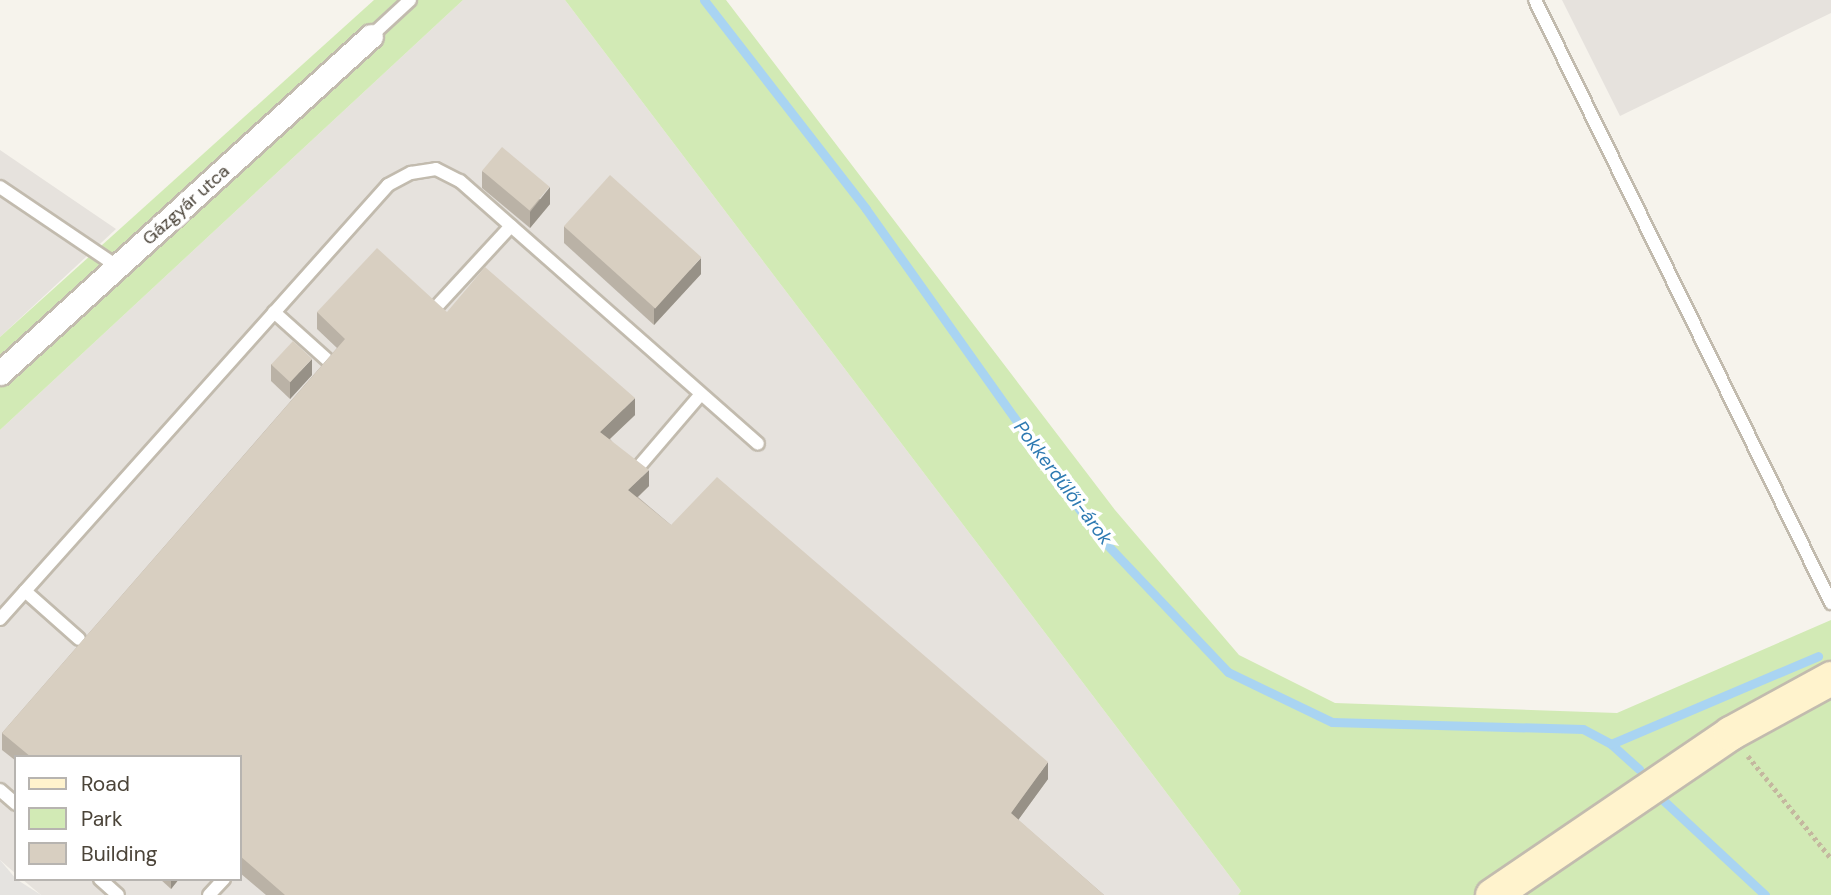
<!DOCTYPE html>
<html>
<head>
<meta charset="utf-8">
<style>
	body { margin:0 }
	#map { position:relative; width:1831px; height:895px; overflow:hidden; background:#f6f3ec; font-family:"DM Sans",sans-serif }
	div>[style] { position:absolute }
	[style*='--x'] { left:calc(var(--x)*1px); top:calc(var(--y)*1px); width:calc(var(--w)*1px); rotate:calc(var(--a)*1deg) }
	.industrial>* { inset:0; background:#e6e2dd }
	.green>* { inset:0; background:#d2eab5 }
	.parking>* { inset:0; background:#e5e3e0 }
	.stream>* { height:9px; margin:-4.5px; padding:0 4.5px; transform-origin:4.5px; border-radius:4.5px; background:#a9d4f2 }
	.path>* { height:4.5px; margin-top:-2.25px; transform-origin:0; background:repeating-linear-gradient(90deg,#c4b79f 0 3.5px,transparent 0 7px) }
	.roads { filter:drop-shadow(2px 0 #c2bbae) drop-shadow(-2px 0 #c2bbae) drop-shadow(0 2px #c2bbae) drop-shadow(0 -2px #c2bbae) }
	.service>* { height:12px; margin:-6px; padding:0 6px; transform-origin:6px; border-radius:6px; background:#fff }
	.minor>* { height:23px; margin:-11.5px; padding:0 11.5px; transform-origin:11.5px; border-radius:11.5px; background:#fff }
	.secondary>* { height:33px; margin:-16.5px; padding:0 16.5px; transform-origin:16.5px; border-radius:16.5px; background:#fff3cd }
	.wall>* { inset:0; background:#bab2a6 }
	.shaded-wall>* { inset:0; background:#979187 }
	.building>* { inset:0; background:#d8cfc1; transform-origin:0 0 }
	span { translate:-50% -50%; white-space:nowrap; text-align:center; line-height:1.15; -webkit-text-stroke:7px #fff; paint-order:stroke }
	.street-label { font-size:18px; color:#4b4439 }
	.water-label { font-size:19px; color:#2e7ab2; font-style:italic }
	.legend { position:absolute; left:14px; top:755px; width:228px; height:126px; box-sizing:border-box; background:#fff; border:2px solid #b7b4b0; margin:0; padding:9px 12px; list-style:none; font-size:21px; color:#4b4439 }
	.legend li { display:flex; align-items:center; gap:14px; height:35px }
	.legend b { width:35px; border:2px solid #b7b4b0 }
</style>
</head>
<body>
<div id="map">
	<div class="industrial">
		<div style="clip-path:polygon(463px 0,565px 0,1241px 891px,1238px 895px,41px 895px,22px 879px,240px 879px,240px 757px,16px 757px,16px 874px,0 860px,0 430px)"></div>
		<div style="clip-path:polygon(1562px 0,1831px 0,1831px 13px,1620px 116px)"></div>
		<div style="clip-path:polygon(0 150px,116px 229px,0 337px)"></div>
	</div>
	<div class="green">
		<div style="clip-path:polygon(374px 0,463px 0,0 430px,0 337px)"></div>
		<div style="clip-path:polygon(565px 0,726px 0,1115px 510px,1239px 655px,1335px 703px,1617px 713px,1831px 620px,1831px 895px,1238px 895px,1241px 891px)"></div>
	</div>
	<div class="parking">
		<div style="clip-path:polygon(0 860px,16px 879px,41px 895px,0 895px)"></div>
	</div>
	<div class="stream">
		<div style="--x:704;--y:0;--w:264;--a:52.2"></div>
		<div style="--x:866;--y:209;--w:397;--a:54.6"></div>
		<div style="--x:1096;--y:533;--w:192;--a:46.5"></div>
		<div style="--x:1228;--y:672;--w:115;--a:25.7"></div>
		<div style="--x:1332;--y:722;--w:251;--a:1.6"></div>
		<div style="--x:1583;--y:729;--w:32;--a:28"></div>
		<div style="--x:1611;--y:744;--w:38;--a:42"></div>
		<div style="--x:1611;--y:744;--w:225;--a:-23"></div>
		<div style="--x:1664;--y:801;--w:138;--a:42.9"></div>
	</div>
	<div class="path">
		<div style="--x:1748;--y:756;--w:132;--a:50.9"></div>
	</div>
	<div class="roads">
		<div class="service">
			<div style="--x:1535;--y:0;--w:672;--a:63.85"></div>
			<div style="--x:371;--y:36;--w:53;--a:-42.7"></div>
			<div style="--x:0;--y:187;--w:143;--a:34.1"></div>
			<div style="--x:439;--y:304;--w:106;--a:-47.3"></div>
			<div style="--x:274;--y:312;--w:79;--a:41.9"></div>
			<div style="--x:641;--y:464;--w:92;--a:-49.4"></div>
			<div style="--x:25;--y:591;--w:72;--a:41.6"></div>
			<div style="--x:0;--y:619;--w:582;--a:-48.2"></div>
			<div style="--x:388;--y:185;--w:26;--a:-28"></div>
			<div style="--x:411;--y:173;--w:25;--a:-9"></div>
			<div style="--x:436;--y:169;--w:27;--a:27"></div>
			<div style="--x:460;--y:181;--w:397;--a:41.4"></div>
			<div style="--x:0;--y:790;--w:21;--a:41"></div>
			<div style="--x:100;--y:879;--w:24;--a:42"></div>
			<div style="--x:209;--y:895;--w:22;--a:-47"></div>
		</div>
		<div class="minor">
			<div style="--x:0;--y:373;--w:501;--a:-42.25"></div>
		</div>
		<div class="secondary">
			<div style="--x:1492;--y:895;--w:288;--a:-34.2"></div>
			<div style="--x:1730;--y:733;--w:115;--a:-28.6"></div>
		</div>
	</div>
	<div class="wall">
		<div style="clip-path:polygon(482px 171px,550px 204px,530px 228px,482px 188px)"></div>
		<div style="clip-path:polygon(564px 226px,701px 274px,654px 325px,564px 243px)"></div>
		<div style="clip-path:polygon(317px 312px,447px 312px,635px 415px,610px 439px,649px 486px,638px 497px,671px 525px,1048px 779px,1018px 820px,1104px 895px,266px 895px,240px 873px,240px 757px,16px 757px,16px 761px,2px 750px,2px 733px,337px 348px,317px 329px)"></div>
		<div style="clip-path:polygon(271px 364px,312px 375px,290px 399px,271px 381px)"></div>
		<div style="clip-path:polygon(160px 879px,179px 879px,171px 889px)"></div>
	</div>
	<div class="shaded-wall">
		<div style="clip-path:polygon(550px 187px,550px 204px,530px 228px,530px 212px)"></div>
		<div style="clip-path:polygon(701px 258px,701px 274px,654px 325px,654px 309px)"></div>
		<div style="clip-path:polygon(312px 359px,312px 375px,290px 399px,290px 382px)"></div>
		<div style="clip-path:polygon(635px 398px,635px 415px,600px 448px,600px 432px)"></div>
		<div style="clip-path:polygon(649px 470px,649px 486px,628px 506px,628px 490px)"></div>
		<div style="clip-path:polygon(1048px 762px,1048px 779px,1011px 830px,1011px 813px)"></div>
		<div style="clip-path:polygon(171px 879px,179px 879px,171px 889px)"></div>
	</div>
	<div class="building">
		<div style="left:502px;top:147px;width:62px;height:31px;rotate:40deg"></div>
		<div style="left:610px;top:175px;width:123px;height:69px;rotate:42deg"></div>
		<div style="clip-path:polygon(377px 248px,447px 312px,485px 267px,635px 398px,600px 432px,649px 470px,628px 490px,671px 525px,717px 477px,1048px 762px,1011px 813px,1104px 895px,285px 895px,240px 856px,240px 757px,31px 757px,2px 733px,345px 339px,317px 312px)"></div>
		<div style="left:293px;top:341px;width:26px;height:32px;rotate:43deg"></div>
	</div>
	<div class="street-label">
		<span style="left:186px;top:205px;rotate:-42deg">Gázgyár utca</span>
	</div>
	<div class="water-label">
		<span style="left:1063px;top:483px;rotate:53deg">Pokkerdűlői-árok</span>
	</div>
	<ul class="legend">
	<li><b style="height:9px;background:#fff3cd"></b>Road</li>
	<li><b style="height:19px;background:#d2eab5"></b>Park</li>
	<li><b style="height:19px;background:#d8cfc1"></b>Building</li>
	</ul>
</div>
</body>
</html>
